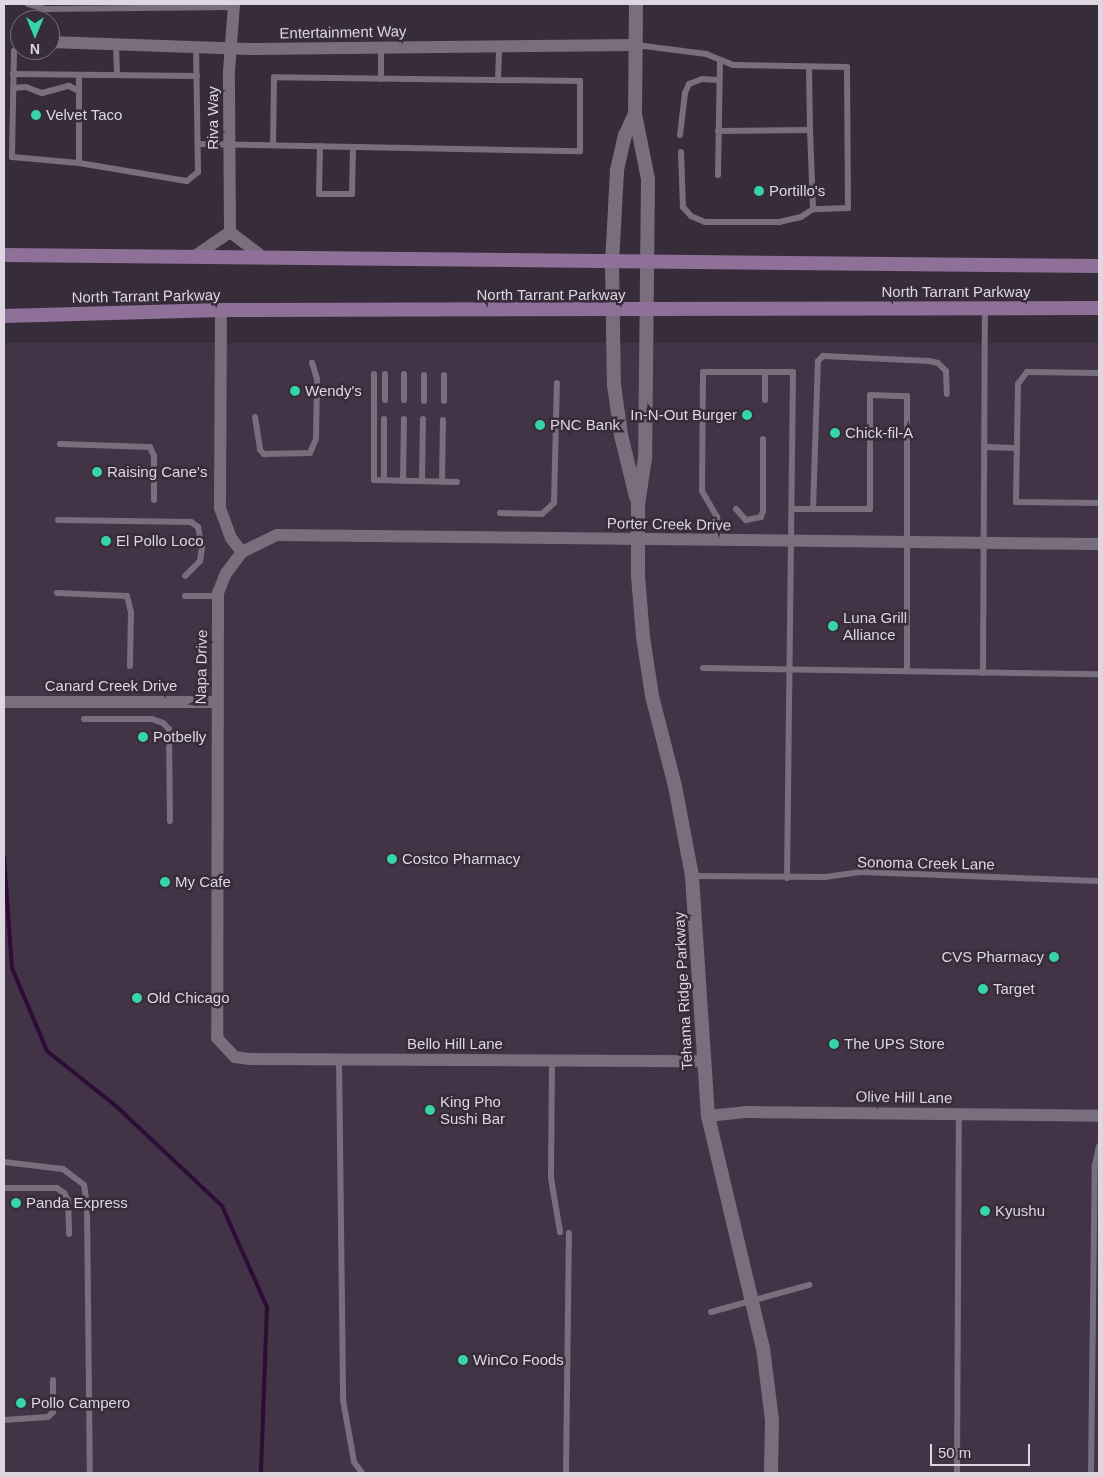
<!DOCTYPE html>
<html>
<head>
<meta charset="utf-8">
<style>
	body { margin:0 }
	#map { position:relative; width:1103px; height:1477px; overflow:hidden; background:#372c3a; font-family:Arial,sans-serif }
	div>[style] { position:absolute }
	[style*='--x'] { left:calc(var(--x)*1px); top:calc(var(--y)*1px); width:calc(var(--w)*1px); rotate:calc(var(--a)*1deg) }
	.built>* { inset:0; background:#423347; transform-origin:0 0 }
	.stream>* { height:4px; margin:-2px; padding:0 2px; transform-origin:2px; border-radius:2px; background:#2d0d36 }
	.service>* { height:6px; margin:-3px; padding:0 3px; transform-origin:3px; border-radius:3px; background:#7a6d7e }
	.minor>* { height:12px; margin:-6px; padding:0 6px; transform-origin:6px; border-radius:6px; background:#7a6d7e }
	.tertiary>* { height:14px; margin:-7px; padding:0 7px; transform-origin:7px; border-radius:7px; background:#7a6d7e }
	.secondary>* { height:14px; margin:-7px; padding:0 7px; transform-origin:7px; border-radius:7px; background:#8f7099 }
	.dots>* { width:14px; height:14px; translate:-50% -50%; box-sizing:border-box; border:2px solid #372c3a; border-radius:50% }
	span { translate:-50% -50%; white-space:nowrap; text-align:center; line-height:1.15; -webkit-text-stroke:5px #372c3a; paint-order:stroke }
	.street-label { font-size:15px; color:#ded6e0 }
	.poi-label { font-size:15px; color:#ded6e0 }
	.left { translate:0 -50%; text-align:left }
	.right { translate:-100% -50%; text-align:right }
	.frame { position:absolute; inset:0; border:5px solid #ded6e0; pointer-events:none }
	.north { position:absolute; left:10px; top:10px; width:50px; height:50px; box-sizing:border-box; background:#372c3a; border:1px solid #7a707c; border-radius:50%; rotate:180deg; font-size:14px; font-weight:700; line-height:20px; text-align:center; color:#ded6e0 }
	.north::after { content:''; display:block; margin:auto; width:18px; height:22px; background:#37d4a6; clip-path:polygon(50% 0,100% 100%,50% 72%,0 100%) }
	.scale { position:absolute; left:930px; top:1444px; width:100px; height:22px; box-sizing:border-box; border:2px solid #ded6e0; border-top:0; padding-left:6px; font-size:15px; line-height:18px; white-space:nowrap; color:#ded6e0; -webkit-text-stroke:4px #372c3a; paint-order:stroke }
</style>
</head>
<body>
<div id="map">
	<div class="built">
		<div style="left:4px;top:343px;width:1095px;height:1130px"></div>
	</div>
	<div class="stream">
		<div style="--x:4;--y:857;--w:111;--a:85.9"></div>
		<div style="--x:12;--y:968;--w:90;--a:67.1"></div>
		<div style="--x:47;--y:1051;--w:88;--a:38.6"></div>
		<div style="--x:116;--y:1106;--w:146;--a:43.3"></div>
		<div style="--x:222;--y:1206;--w:111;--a:66"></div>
		<div style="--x:267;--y:1307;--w:166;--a:92.1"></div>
	</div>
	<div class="service">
		<div style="--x:28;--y:4;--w:19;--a:16"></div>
		<div style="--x:46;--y:9;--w:188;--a:-0.6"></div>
		<div style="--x:20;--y:45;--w:8;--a:135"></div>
		<div style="--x:14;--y:51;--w:106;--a:91.1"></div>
		<div style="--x:12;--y:157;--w:67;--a:5.1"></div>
		<div style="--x:79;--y:163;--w:109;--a:9.5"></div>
		<div style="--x:187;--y:181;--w:14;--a:-39"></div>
		<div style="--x:198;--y:172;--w:125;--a:-90.9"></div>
		<div style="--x:116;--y:45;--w:30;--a:88"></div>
		<div style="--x:636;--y:45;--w:71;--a:7.3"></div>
		<div style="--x:706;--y:54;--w:29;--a:22"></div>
		<div style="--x:733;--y:65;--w:114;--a:1"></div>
		<div style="--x:847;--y:67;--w:141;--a:89.6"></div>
		<div style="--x:848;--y:208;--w:35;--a:178"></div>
		<div style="--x:813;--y:209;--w:14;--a:146"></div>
		<div style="--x:801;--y:217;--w:22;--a:167"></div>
		<div style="--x:780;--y:222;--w:75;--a:180"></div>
		<div style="--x:705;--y:222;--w:15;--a:-157"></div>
		<div style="--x:691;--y:216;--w:12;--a:-132"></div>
		<div style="--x:683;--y:207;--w:55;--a:-92.1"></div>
		<div style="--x:809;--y:67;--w:63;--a:89.1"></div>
		<div style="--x:13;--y:74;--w:184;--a:0.6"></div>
		<div style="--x:79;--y:75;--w:88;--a:90"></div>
		<div style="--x:381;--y:79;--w:32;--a:-90"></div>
		<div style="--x:498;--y:80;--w:34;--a:-88"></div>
		<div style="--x:13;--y:88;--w:13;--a:-4"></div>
		<div style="--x:26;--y:87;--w:17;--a:21"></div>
		<div style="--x:42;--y:93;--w:28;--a:-15"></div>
		<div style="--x:69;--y:86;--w:11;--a:27"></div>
		<div style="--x:718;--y:131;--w:92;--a:-0.6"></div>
		<div style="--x:810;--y:130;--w:79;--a:87.8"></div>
		<div style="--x:680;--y:135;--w:42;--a:-83.2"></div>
		<div style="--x:685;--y:93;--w:10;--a:-66"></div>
		<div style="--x:689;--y:84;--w:14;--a:-21"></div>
		<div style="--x:702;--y:79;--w:16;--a:4"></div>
		<div style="--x:199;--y:144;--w:381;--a:1.1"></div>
		<div style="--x:580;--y:151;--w:70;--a:-90"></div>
		<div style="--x:580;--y:81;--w:306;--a:-179.3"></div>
		<div style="--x:274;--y:77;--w:68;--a:90.8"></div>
		<div style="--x:320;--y:146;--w:48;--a:91.2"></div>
		<div style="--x:319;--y:194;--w:33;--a:0"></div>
		<div style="--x:352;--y:194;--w:47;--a:-88.8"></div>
		<div style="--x:718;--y:175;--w:114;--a:-89"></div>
		<div style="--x:1099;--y:373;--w:72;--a:-179.2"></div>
		<div style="--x:1027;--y:372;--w:15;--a:127"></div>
		<div style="--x:1018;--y:384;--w:118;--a:91"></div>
		<div style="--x:1016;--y:502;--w:83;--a:0.7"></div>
		<div style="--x:374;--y:374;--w:106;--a:90"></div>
		<div style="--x:374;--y:480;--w:83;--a:1.4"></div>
		<div style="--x:385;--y:400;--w:26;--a:-90"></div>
		<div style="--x:404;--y:400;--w:26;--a:-90"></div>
		<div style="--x:765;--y:400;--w:28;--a:-90"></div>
		<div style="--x:424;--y:401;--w:26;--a:-90"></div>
		<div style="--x:444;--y:401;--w:26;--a:-90"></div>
		<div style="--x:255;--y:417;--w:33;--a:81"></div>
		<div style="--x:260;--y:450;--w:6;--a:45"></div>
		<div style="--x:264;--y:454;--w:46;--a:-1.2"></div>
		<div style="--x:310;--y:453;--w:15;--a:-67"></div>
		<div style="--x:316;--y:439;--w:60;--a:-89"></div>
		<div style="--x:317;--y:379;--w:17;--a:-107"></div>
		<div style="--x:60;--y:444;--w:90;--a:1.9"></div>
		<div style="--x:150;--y:447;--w:10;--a:66"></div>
		<div style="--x:154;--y:456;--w:44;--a:90"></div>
		<div style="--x:986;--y:447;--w:30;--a:2"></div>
		<div style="--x:384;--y:480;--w:61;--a:-90"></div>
		<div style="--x:403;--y:481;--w:62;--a:-89.1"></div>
		<div style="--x:422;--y:481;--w:62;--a:-89.1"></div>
		<div style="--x:442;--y:482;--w:62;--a:-89.1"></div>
		<div style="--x:736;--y:509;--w:15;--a:48"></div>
		<div style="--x:746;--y:520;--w:15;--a:-11"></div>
		<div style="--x:761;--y:517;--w:6;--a:-72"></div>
		<div style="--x:763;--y:511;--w:72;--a:-90"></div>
		<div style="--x:792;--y:509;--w:78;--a:0"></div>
		<div style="--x:870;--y:509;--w:114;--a:-90"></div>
		<div style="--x:870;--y:395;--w:37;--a:2"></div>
		<div style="--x:907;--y:396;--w:275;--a:90"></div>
		<div style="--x:813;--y:509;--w:148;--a:-88.1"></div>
		<div style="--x:818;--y:361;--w:7;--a:-45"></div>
		<div style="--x:823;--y:356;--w:106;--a:2.7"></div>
		<div style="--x:929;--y:361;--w:9;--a:13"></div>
		<div style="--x:938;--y:363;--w:11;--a:45"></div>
		<div style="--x:946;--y:371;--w:23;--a:88"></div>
		<div style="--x:500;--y:513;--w:42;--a:1.4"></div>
		<div style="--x:542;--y:514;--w:16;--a:-43"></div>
		<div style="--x:554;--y:503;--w:120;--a:-88.6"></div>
		<div style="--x:58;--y:520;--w:133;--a:0.9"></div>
		<div style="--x:191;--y:522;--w:9;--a:36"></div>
		<div style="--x:198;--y:527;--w:20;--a:79"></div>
		<div style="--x:202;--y:547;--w:14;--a:98"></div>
		<div style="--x:200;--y:561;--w:21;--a:135"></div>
		<div style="--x:718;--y:540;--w:23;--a:-92"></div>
		<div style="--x:717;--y:517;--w:30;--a:-120"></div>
		<div style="--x:702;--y:491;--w:119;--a:-89.5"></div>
		<div style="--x:703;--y:372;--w:90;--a:0"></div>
		<div style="--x:793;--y:372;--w:506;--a:90.68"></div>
		<div style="--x:57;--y:593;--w:70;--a:2.5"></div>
		<div style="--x:127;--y:596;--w:16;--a:76"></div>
		<div style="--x:131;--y:612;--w:54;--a:91.1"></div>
		<div style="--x:185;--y:596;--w:33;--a:0"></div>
		<div style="--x:703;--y:668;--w:396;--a:0.9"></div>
		<div style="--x:983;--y:673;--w:365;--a:-89.7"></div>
		<div style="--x:84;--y:719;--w:68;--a:0"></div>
		<div style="--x:152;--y:719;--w:12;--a:20"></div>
		<div style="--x:163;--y:723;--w:8;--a:45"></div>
		<div style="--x:169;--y:729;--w:92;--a:89.4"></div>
		<div style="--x:692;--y:876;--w:133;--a:0.4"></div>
		<div style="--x:825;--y:877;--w:37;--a:-8"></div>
		<div style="--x:862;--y:872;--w:237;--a:2.2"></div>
		<div style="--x:339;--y:1060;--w:340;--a:89.3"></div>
		<div style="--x:343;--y:1400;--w:63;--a:79.9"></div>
		<div style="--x:354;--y:1462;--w:14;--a:54"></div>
		<div style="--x:552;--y:1061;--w:117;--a:90.5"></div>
		<div style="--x:551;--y:1178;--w:55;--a:80.5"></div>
		<div style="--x:4;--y:1162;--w:59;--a:6.8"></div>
		<div style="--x:63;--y:1169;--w:26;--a:37"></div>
		<div style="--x:84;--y:1185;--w:20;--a:81"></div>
		<div style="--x:87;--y:1205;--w:268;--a:89.4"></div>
		<div style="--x:4;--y:1188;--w:53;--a:0"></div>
		<div style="--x:57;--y:1188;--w:9;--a:36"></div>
		<div style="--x:64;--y:1193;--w:8;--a:60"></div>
		<div style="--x:68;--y:1200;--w:34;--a:88"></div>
		<div style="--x:711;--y:1312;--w:102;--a:-15.4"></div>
		<div style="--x:4;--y:1420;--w:44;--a:-3.9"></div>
		<div style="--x:48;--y:1417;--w:7;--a:-45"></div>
		<div style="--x:53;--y:1412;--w:32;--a:-90"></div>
		<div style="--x:566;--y:1473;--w:240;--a:-89.3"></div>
		<div style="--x:957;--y:1473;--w:359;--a:-89.7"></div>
		<div style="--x:1091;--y:1473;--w:308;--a:-89.3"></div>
		<div style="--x:1095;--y:1165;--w:19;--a:-78"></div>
	</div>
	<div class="minor">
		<div style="--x:50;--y:42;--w:199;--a:2"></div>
		<div style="--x:249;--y:49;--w:387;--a:-0.6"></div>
		<div style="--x:230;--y:232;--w:161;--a:-90.4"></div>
		<div style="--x:229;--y:71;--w:67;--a:-85.7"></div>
		<div style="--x:195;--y:256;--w:42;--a:-34.4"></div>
		<div style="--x:230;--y:232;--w:41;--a:37.1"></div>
		<div style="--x:221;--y:310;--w:198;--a:90.3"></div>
		<div style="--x:220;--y:508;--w:32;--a:70"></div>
		<div style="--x:231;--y:538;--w:18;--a:52"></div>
		<div style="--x:242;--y:552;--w:26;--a:127"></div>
		<div style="--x:226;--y:573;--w:22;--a:112"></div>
		<div style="--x:218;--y:593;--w:445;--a:90.1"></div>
		<div style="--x:217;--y:1038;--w:26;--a:47"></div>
		<div style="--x:235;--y:1057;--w:15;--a:8"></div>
		<div style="--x:250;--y:1059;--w:452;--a:0.3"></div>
		<div style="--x:242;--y:552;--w:39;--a:-26"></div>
		<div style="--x:277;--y:535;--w:822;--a:0.63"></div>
		<div style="--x:4;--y:702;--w:213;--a:0"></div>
		<div style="--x:708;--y:1116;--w:37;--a:-6"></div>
		<div style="--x:745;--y:1112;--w:354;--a:0.6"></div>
	</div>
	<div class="tertiary">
		<div style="--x:636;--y:4;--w:110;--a:90.5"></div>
		<div style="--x:635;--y:114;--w:66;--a:78.7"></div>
		<div style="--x:648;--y:179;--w:279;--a:90.6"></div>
		<div style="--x:645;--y:458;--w:48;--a:98.5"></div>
		<div style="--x:638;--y:505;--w:71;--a:90"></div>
		<div style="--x:638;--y:576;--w:61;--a:85.3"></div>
		<div style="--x:643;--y:637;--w:60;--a:81.3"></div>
		<div style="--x:652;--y:696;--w:93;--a:75.7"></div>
		<div style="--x:675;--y:786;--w:92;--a:79.3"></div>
		<div style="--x:692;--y:876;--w:241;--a:86.2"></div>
		<div style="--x:708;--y:1116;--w:238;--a:76.7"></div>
		<div style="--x:763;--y:1348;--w:73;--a:82.9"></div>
		<div style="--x:772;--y:1420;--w:53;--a:91.1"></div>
		<div style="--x:635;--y:114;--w:23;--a:115"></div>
		<div style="--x:625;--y:135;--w:37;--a:103"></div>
		<div style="--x:617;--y:171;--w:91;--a:93.1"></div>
		<div style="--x:612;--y:262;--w:123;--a:89.1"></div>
		<div style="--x:614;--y:385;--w:50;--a:82"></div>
		<div style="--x:621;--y:435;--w:64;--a:76.4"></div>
	</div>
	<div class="secondary">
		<div style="--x:4;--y:255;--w:1095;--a:0.58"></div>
		<div style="--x:4;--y:316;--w:217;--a:-1.6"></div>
		<div style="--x:221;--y:310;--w:878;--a:-0.13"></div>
	</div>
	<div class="dots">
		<div style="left:36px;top:115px;background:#37d4a6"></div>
		<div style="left:759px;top:191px;background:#37d4a6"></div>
		<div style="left:295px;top:391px;background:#37d4a6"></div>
		<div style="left:747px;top:415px;background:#37d4a6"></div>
		<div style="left:540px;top:425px;background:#37d4a6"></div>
		<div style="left:835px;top:433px;background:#37d4a6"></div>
		<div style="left:97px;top:472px;background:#37d4a6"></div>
		<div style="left:106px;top:541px;background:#37d4a6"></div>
		<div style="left:833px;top:626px;background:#37d4a6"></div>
		<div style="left:143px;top:737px;background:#37d4a6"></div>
		<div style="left:392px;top:859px;background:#37d4a6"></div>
		<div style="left:165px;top:882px;background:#37d4a6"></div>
		<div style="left:1054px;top:957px;background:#37d4a6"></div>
		<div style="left:983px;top:989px;background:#37d4a6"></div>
		<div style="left:137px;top:998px;background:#37d4a6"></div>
		<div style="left:834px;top:1044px;background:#37d4a6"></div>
		<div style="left:430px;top:1110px;background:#37d4a6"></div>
		<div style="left:16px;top:1203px;background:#37d4a6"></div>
		<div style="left:985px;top:1211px;background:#37d4a6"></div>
		<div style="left:463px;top:1360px;background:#37d4a6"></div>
		<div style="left:21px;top:1403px;background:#37d4a6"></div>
	</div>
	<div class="street-label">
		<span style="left:343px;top:32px;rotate:-1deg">Entertainment Way</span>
		<span style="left:213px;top:118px;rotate:-90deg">Riva Way</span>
		<span style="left:956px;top:292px">North Tarrant Parkway</span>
		<span style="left:551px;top:295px">North Tarrant Parkway</span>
		<span style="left:146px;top:296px;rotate:-1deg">North Tarrant Parkway</span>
		<span style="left:669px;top:524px;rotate:1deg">Porter Creek Drive</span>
		<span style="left:201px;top:667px;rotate:-89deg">Napa Drive</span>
		<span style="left:111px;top:686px">Canard Creek Drive</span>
		<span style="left:926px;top:863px;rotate:1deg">Sonoma Creek Lane</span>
		<span style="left:683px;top:991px;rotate:-93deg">Tehama Ridge Parkway</span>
		<span style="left:455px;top:1044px">Bello Hill Lane</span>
		<span style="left:904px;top:1097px;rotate:1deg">Olive Hill Lane</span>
	</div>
	<div class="poi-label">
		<span class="left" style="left:46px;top:115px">Velvet Taco</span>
		<span class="left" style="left:769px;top:191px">Portillo's</span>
		<span class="left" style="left:305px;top:391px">Wendy's</span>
		<span class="right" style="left:737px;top:415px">In-N-Out Burger</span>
		<span class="left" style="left:550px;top:425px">PNC Bank</span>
		<span class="left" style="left:845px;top:433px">Chick-fil-A</span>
		<span class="left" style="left:107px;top:472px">Raising Cane's</span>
		<span class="left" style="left:116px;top:541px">El Pollo Loco</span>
		<span class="left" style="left:843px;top:626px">Luna Grill<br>Alliance</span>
		<span class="left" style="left:153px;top:737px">Potbelly</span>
		<span class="left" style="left:402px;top:859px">Costco Pharmacy</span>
		<span class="left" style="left:175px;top:882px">My Cafe</span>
		<span class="right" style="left:1044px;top:957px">CVS Pharmacy</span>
		<span class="left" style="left:993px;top:989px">Target</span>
		<span class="left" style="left:147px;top:998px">Old Chicago</span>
		<span class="left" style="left:844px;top:1044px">The UPS Store</span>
		<span class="left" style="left:440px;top:1110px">King Pho<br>Sushi Bar</span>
		<span class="left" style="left:26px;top:1203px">Panda Express</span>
		<span class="left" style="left:995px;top:1211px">Kyushu</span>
		<span class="left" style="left:473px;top:1360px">WinCo Foods</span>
		<span class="left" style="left:31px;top:1403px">Pollo Campero</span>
	</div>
	<div class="frame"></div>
	<div class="north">N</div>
	<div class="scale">50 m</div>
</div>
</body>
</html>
